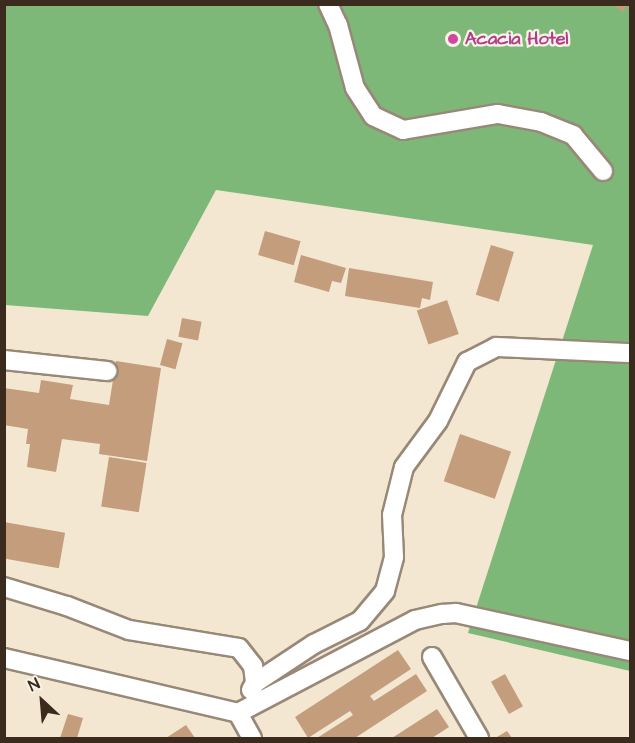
<!DOCTYPE html>
<html>
<head>
<meta charset="utf-8">
<style>
	body { margin:0 }
	#map { position:relative; width:635px; height:743px; overflow:hidden; background:#f4e7d1; font-family:"Architects Daughter",sans-serif }
	div>[style] { position:absolute }
	[style*='--x'] { left:calc(var(--x)*1px); top:calc(var(--y)*1px); width:calc(var(--w)*1px); rotate:calc(var(--a)*1deg) }
	.forest>* { inset:0; background:#7eb878 }
	.building>* { inset:0; background:#c39d7c; transform-origin:0 0 }
	.roads { filter:drop-shadow(2px 0 #988878) drop-shadow(-2px 0 #988878) drop-shadow(0 2px #988878) drop-shadow(0 -2px #988878) }
	.minor>* { height:18px; margin:-9px; padding:0 9px; transform-origin:9px; border-radius:9px; background:#fff }
	.dots>* { width:16px; height:16px; translate:-50% -50%; box-sizing:border-box; border:3px solid #f7f3e8; border-radius:50% }
	span { translate:-50% -50%; white-space:nowrap; text-align:center; line-height:1.15; -webkit-text-stroke:4.5px #f7f3e8; paint-order:stroke }
	.hotel-label { font-size:18px; color:#b23c85; font-weight:700 }
	.left { translate:0 -50%; text-align:left }
	.frame { position:absolute; inset:0; border:6px solid #3b2a1e; pointer-events:none }
	.north { position:absolute; left:12px; top:671px; width:60px; height:60px; -webkit-text-stroke:4px #f7f3e8; paint-order:stroke; rotate:334deg; font-size:16px; font-weight:700; line-height:24px; text-align:center; color:#3b2a1e }
	.north::after { content:''; display:block; margin:auto; width:21px; height:27px; background:#3b2a1e; clip-path:polygon(50% 0,100% 100%,50% 72%,0 100%) }
</style>
</head>
<body>
<div id="map">
	<div class="forest">
		<div style="clip-path:polygon(4px 5px,630px 5px,630px 671px,468px 633px,593px 245px,216px 190px,148px 316px,5px 305px)"></div>
	</div>
	<div class="building">
		<div style="clip-path:polygon(612px 4px,629px 4px,623px 12px)"></div>
		<div style="left:265px;top:231px;width:37px;height:25px;rotate:16deg"></div>
		<div style="left:491px;top:245px;width:24px;height:52px;rotate:17deg"></div>
		<div style="clip-path:polygon(301px 255px,346px 268px,341px 283px,332px 281px,329px 292px,294px 282px)"></div>
		<div style="clip-path:polygon(349px 268px,433px 282px,430px 300px,422px 298px,420px 308px,345px 296px)"></div>
		<div style="left:447px;top:300px;width:36px;height:32px;rotate:71deg"></div>
		<div style="left:182px;top:318px;width:20px;height:19px;rotate:11deg"></div>
		<div style="left:167px;top:339px;width:16px;height:27px;rotate:15deg"></div>
		<div style="clip-path:polygon(116px 361px,161px 368px,147px 461px,99px 454px,100px 444px,62px 439px,56px 472px,27px 467px,30px 444px,26px 444px,28px 429px,4px 425px,4px 388px,39px 393px,41px 380px,73px 385px,70px 399px,109px 405px)"></div>
		<div style="left:460px;top:434px;width:54px;height:50px;rotate:19deg"></div>
		<div style="left:109px;top:457px;width:38px;height:50px;rotate:9deg"></div>
		<div style="left:4px;top:522px;width:62px;height:36px;rotate:10deg"></div>
		<div style="clip-path:polygon(398px 650px,411px 669px,370px 696px,374px 701px,416px 674px,427px 691px,355px 738px,317px 738px,353px 715px,350px 711px,308px 738px,295px 717px)"></div>
		<div style="left:505px;top:674px;width:37px;height:16px;rotate:61deg"></div>
		<div style="clip-path:polygon(437px 709px,449px 727px,432px 738px,392px 738px)"></div>
		<div style="clip-path:polygon(68px 714px,83px 718px,77px 738px,60px 738px)"></div>
		<div style="clip-path:polygon(186px 725px,195px 738px,166px 738px)"></div>
		<div style="clip-path:polygon(507px 731px,512px 738px,498px 738px,497px 737px)"></div>
	</div>
	<div class="roads">
		<div class="minor">
			<div style="--x:328;--y:4;--w:23;--a:65"></div>
			<div style="--x:338;--y:25;--w:65;--a:74.9"></div>
			<div style="--x:355;--y:88;--w:33;--a:57"></div>
			<div style="--x:373;--y:116;--w:33;--a:25"></div>
			<div style="--x:403;--y:130;--w:96;--a:-9.6"></div>
			<div style="--x:498;--y:114;--w:44;--a:10.5"></div>
			<div style="--x:541;--y:122;--w:35;--a:22"></div>
			<div style="--x:573;--y:135;--w:47;--a:50.2"></div>
			<div style="--x:4;--y:360;--w:104;--a:6.1"></div>
			<div style="--x:4;--y:587;--w:66;--a:16.8"></div>
			<div style="--x:67;--y:606;--w:66;--a:21.2"></div>
			<div style="--x:129;--y:630;--w:111;--a:9.3"></div>
			<div style="--x:239;--y:648;--w:23;--a:52"></div>
			<div style="--x:253;--y:666;--w:17;--a:83"></div>
			<div style="--x:255;--y:683;--w:8;--a:120"></div>
			<div style="--x:432;--y:657;--w:94;--a:59.9"></div>
			<div style="--x:4;--y:658;--w:240;--a:13.2"></div>
			<div style="--x:238;--y:713;--w:29;--a:61"></div>
			<div style="--x:255;--y:683;--w:71;--a:-33.5"></div>
			<div style="--x:314;--y:644;--w:51;--a:-26.6"></div>
			<div style="--x:360;--y:621;--w:39;--a:-50"></div>
			<div style="--x:385;--y:591;--w:35;--a:-75"></div>
			<div style="--x:394;--y:557;--w:42;--a:-92.7"></div>
			<div style="--x:392;--y:515;--w:49;--a:-76"></div>
			<div style="--x:404;--y:467;--w:57;--a:-53.5"></div>
			<div style="--x:438;--y:421;--w:66;--a:-63.8"></div>
			<div style="--x:467;--y:362;--w:33;--a:-27"></div>
			<div style="--x:496;--y:347;--w:134;--a:2.6"></div>
			<div style="--x:238;--y:713;--w:200;--a:-27.7"></div>
			<div style="--x:415;--y:620;--w:28;--a:-13"></div>
			<div style="--x:442;--y:614;--w:14;--a:-4"></div>
			<div style="--x:456;--y:613;--w:178;--a:12.3"></div>
		</div>
	</div>
	<div class="dots">
		<div style="left:453px;top:39px;background:#d1479c"></div>
	</div>
	<div class="hotel-label">
		<span class="left" style="left:465px;top:39px">Acacia Hotel</span>
	</div>
	<div class="frame"></div>
	<div class="north">N</div>
</div>
</body>
</html>
